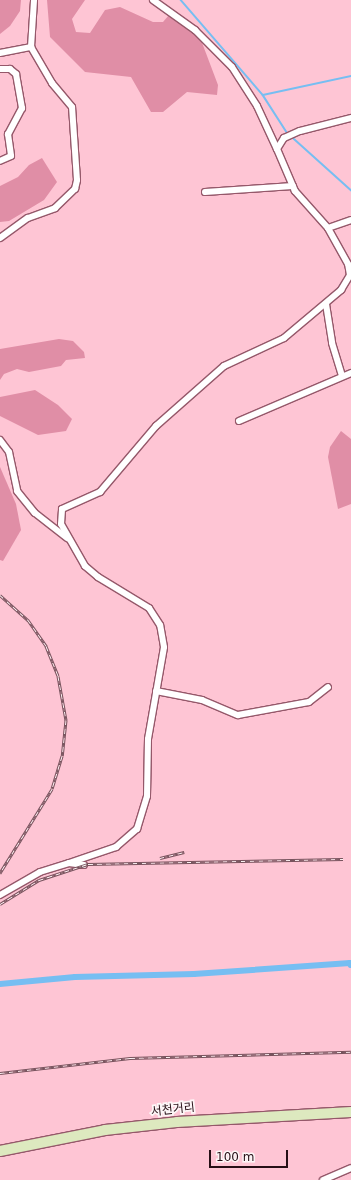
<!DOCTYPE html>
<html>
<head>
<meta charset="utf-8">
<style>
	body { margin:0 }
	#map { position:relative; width:351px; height:1180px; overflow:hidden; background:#fec5d4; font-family:"DejaVu Sans","Noto Sans KR",sans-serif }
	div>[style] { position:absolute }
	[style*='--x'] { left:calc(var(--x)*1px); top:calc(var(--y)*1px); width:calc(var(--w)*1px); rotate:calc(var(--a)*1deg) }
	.forest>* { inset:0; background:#e08ea6 }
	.stream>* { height:1.5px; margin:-0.75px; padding:0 0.75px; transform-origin:0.75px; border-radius:0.75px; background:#76bef2 }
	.canal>* { height:5.5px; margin:-2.75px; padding:0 2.75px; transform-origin:2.75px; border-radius:2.75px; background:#76bef2 }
	.roads { filter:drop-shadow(1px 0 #95586a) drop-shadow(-1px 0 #95586a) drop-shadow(0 1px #95586a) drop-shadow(0 -1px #95586a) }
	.street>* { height:6px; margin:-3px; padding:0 3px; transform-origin:3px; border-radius:3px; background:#fff }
	.primary>* { height:10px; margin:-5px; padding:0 5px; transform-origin:5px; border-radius:5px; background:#dde9bf }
	.rail>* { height:3px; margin-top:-1.5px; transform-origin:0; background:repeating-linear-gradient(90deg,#fdf6f7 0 4.5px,#76525c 0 9px); box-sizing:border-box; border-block:1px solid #76525c }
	span { translate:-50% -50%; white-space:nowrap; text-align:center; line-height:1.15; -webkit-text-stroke:3.5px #fdf6f7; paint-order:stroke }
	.street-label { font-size:12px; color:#270f16 }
	.scale { position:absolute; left:209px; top:1150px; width:79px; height:18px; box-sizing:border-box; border:2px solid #270f16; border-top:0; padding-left:5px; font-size:12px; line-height:14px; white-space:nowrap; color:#270f16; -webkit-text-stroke:3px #fdf6f7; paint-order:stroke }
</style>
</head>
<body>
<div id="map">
	<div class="forest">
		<div style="clip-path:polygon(0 0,21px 0,20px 11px,10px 26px,0 34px)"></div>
		<div style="clip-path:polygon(47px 0,85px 0,72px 19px,76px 32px,90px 33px,105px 10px,120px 7px,153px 22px,163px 22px,169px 15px,201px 40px,218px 85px,217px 95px,187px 92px,163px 112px,151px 112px,131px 77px,85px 72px,50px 37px)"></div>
		<div style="clip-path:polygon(42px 158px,57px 182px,44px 200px,9px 221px,0 222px,0 186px,18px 177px,29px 165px)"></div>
		<div style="clip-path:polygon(59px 339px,73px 341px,84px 352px,85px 358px,66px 360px,61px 366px,29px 372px,17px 369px,4px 374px,0 380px,0 349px)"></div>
		<div style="clip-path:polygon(35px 390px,58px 405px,72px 419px,66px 431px,38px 435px,0 416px,0 397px)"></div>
		<div style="clip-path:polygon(341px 431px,351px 439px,351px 504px,338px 509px,328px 457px,330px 447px)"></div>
		<div style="clip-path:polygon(0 467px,16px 504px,21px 530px,3px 561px,0 560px)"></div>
	</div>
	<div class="stream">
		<div style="--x:181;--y:0;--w:125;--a:49.2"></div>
		<div style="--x:263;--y:95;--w:90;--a:-12.2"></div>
		<div style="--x:263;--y:95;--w:46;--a:57.3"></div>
		<div style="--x:291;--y:136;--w:81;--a:42"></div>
		<div style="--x:338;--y:289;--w:17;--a:-57"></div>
	</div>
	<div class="canal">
		<div style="--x:0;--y:984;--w:75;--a:-5.3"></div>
		<div style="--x:75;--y:977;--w:119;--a:-1.4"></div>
		<div style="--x:194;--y:974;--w:156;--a:-4"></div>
		<div style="--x:350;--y:963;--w:2;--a:63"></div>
	</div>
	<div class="roads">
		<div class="street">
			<div style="--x:153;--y:0;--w:52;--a:35.5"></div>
			<div style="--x:195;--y:30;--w:52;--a:45"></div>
			<div style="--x:232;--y:67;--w:46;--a:57.3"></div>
			<div style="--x:257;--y:106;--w:47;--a:65.1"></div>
			<div style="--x:0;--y:53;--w:32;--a:-11"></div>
			<div style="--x:0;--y:69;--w:10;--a:0"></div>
			<div style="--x:10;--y:69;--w:8;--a:40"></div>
			<div style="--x:16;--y:74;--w:35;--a:80"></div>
			<div style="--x:22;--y:108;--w:30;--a:118"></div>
			<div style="--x:8;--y:134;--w:22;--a:82"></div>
			<div style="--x:11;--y:156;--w:12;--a:156"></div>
			<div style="--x:205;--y:192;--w:88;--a:-3.9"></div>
			<div style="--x:328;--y:228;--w:50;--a:-131.7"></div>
			<div style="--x:295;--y:191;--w:46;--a:-113.2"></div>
			<div style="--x:277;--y:149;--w:13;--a:-58"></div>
			<div style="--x:284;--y:138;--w:17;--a:-24"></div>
			<div style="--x:300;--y:131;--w:53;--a:-14.3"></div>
			<div style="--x:0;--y:238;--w:34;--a:-36"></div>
			<div style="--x:28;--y:218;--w:29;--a:-20"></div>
			<div style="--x:55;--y:208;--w:28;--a:-44"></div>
			<div style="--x:75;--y:189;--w:9;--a:-77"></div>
			<div style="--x:77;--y:180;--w:73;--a:-93.9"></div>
			<div style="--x:72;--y:107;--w:31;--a:-130"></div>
			<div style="--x:52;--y:83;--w:42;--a:-120.3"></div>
			<div style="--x:31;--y:47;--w:47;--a:-86.3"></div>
			<div style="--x:326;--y:304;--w:39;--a:81"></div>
			<div style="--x:332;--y:343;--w:34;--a:73"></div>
			<div style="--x:239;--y:421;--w:122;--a:-23.2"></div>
			<div style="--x:0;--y:440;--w:15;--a:53"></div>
			<div style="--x:9;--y:452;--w:40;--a:78"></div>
			<div style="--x:17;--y:491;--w:28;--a:51"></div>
			<div style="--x:35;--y:513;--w:41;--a:38"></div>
			<div style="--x:156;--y:691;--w:47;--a:11.1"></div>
			<div style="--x:202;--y:700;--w:39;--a:23"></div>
			<div style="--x:238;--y:715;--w:72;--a:-10.4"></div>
			<div style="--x:309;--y:702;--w:24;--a:-38"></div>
			<div style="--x:69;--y:863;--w:50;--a:-18.8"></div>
			<div style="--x:116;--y:847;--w:28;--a:-41"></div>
			<div style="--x:137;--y:829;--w:34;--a:-73"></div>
			<div style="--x:147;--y:796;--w:57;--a:-89"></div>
			<div style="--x:148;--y:739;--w:93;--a:-80.1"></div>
			<div style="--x:164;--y:647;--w:22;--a:-100"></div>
			<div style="--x:160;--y:625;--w:20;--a:-123"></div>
			<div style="--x:149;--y:608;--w:60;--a:-148.7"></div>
			<div style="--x:98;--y:577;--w:17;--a:-140"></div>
			<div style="--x:85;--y:566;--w:48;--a:-119.7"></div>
			<div style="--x:61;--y:524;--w:15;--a:-86"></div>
			<div style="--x:62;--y:509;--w:42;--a:-24.1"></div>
			<div style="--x:100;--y:492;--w:87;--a:-49.7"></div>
			<div style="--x:156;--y:426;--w:91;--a:-41.4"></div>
			<div style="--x:224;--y:366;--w:66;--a:-25"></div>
			<div style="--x:284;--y:338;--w:75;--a:-40.1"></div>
			<div style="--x:341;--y:290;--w:17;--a:-59"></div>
			<div style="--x:350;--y:275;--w:11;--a:-100"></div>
			<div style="--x:348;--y:264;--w:41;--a:-119.1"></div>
			<div style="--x:328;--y:228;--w:24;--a:-19"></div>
			<div style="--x:0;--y:895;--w:46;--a:-29.9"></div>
			<div style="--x:40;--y:872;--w:30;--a:-17"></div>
			<div style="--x:69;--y:863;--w:15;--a:8"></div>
			<div style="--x:323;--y:1180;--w:30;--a:-23"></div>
		</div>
		<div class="primary">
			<div style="--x:0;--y:1151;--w:107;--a:-11.3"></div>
			<div style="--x:105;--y:1130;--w:72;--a:-6.3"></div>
			<div style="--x:177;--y:1122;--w:174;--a:-3.3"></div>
		</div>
	</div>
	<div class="rail">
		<div style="--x:0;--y:595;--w:38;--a:42"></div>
		<div style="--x:28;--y:620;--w:32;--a:55"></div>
		<div style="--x:46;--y:646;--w:32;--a:68"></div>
		<div style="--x:58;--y:676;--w:45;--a:79.7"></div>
		<div style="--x:66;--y:720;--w:36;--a:96"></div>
		<div style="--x:62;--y:756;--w:34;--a:107"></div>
		<div style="--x:52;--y:789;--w:99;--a:121.8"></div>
		<div style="--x:160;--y:858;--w:25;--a:-14"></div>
		<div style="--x:0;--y:904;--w:46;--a:-31.6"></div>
		<div style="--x:39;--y:880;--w:52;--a:-18.1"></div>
		<div style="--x:88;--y:864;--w:255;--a:-1.1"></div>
		<div style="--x:0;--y:1073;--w:131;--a:-6.6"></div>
		<div style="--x:130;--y:1058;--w:221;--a:-1.6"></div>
	</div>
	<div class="street-label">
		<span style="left:173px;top:1110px;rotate:-6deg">서천거리</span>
	</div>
	<div class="scale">100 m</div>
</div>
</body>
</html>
